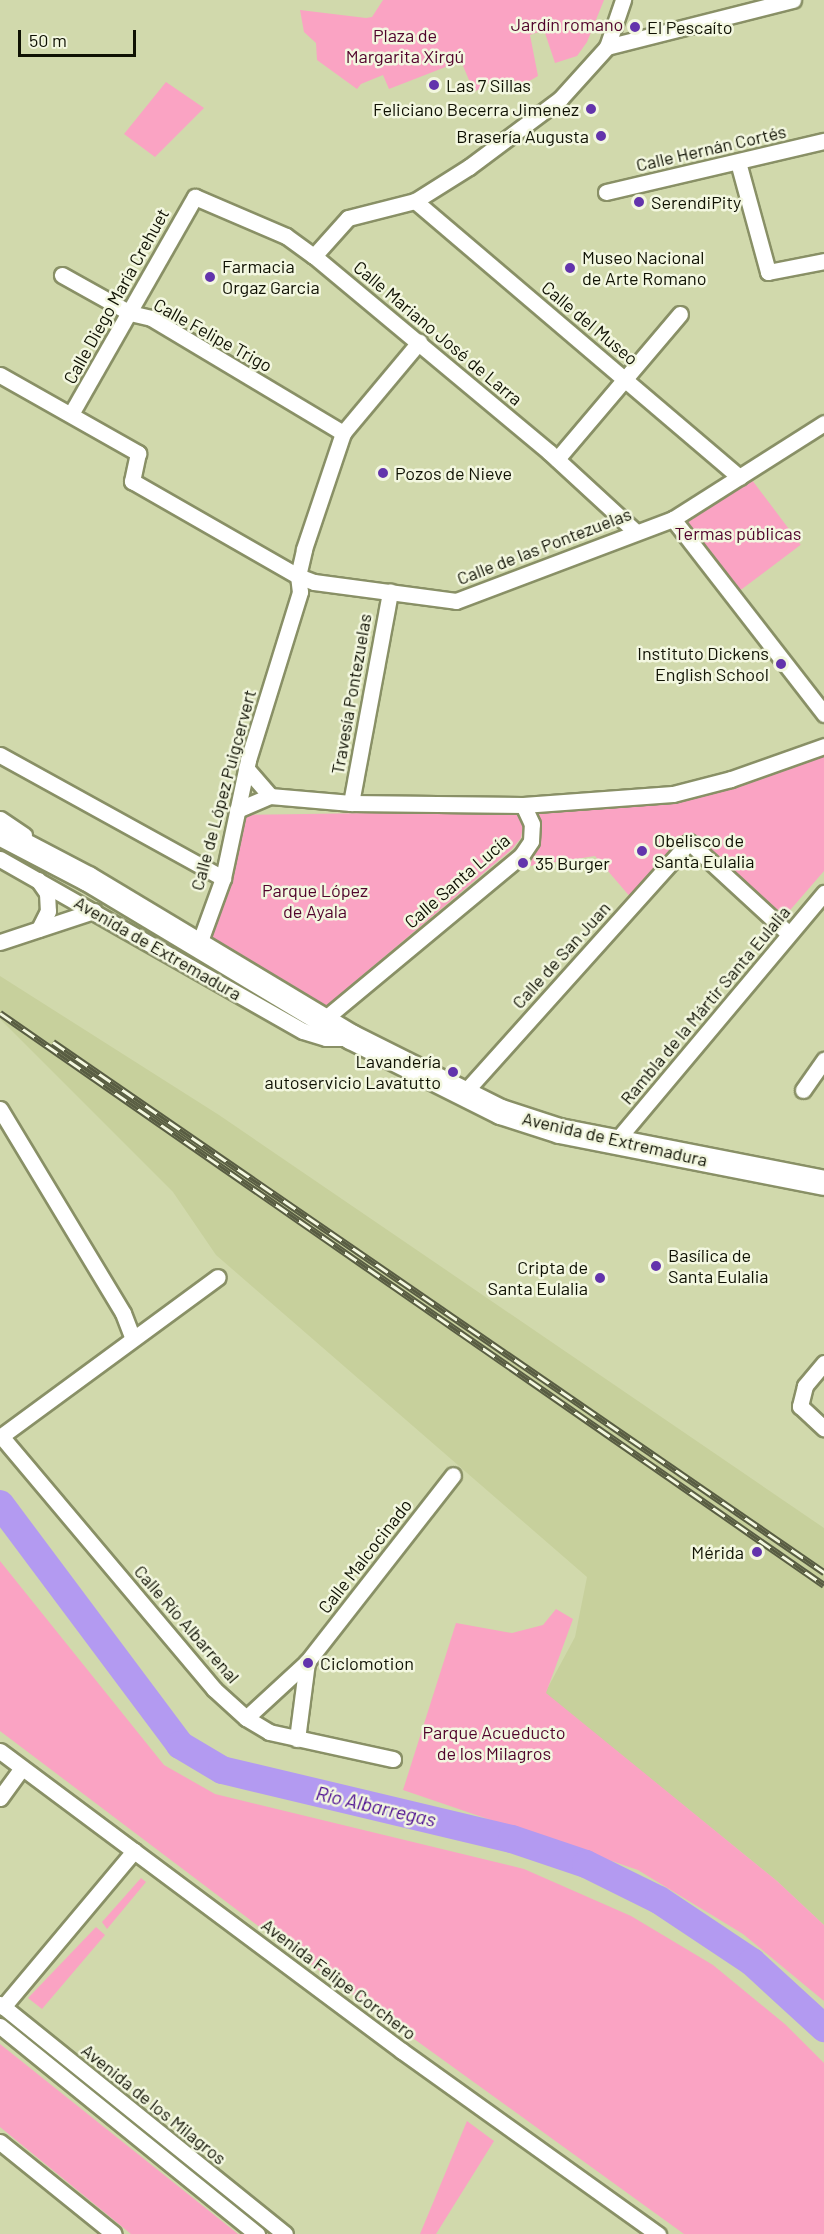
<!DOCTYPE html>
<html>
<head>
<meta charset="utf-8">
<style>
	body { margin:0 }
	#map { position:relative; width:824px; height:2234px; overflow:hidden; background:#d1d9ac; font-family:Barlow,sans-serif }
	div>[style] { position:absolute }
	[style*='--x'] { left:calc(var(--x)*1px); top:calc(var(--y)*1px); width:calc(var(--w)*1px); rotate:calc(var(--a)*1deg) }
	.built>* { inset:0; background:#c7d09c }
	.green>* { inset:0; background:#faa3c3; transform-origin:0 0 }
	.river>* { height:28px; margin:-14px; padding:0 14px; transform-origin:14px; border-radius:14px; background:#b39af1 }
	.roads { filter:drop-shadow(2px 0 #899066) drop-shadow(-2px 0 #899066) drop-shadow(0 2px #899066) drop-shadow(0 -2px #899066) }
	.street>* { height:15px; margin:-7.5px; padding:0 7.5px; transform-origin:7.5px; border-radius:7.5px; background:#fff }
	.primary>* { height:24px; margin:-12px; padding:0 12px; transform-origin:12px; border-radius:12px; background:#fff }
	.rail>* { height:7px; margin-top:-3.5px; transform-origin:0; background:repeating-linear-gradient(90deg,#f3f7e0 0 14px,#595d43 0 28px); box-sizing:border-box; border-block:2px solid #595d43 }
	.dots>* { width:16px; height:16px; translate:-50% -50%; box-sizing:border-box; border:3px solid #f3f7e0; border-radius:50% }
	span { translate:-50% -50%; white-space:nowrap; text-align:center; line-height:1.15; -webkit-text-stroke:5px #f3f7e0; paint-order:stroke }
	.park-label { font-size:18px; color:#51042c }
	.poi-label { font-size:18px; color:#0f1103 }
	.left { translate:0 -50%; text-align:left }
	.right { translate:-100% -50%; text-align:right }
	.street-label { font-size:18px; color:#0f1103 }
	.water-label { font-size:20px; color:#4a0a8f; font-style:italic }
	.scale { position:absolute; left:18px; top:30px; width:118px; height:27px; box-sizing:border-box; border:3px solid #0f1103; border-top:0; padding-left:8px; font-size:18px; line-height:21px; white-space:nowrap; color:#0f1103; -webkit-text-stroke:4px #f3f7e0; paint-order:stroke }
</style>
</head>
<body>
<div id="map">
	<div class="built">
		<div style="clip-path:polygon(0 976px,219px 1115px,824px 1528px,824px 1925px,777px 1881px,545px 1693px,575px 1637px,587px 1577px,216px 1255px,173px 1192px,0 1019px)"></div>
	</div>
	<div class="green">
		<div style="clip-path:polygon(383px 0,604px 0,587px 42px,577px 56px,555px 63px,544px 30px,530px 35px,538px 76px,519px 87px,489px 83px,474px 92px,461px 61px,389px 89px,383px 75px,361px 84px,357px 89px,317px 60px,316px 43px,304px 32px,300px 10px,366px 18px,372px 17px)"></div>
		<div style="clip-path:polygon(166px 82px,204px 108px,155px 157px,124px 134px)"></div>
		<div style="left:746px;top:472px;width:91px;height:87px;rotate:53deg"></div>
		<div style="clip-path:polygon(824px 755px,824px 871px,785px 916px,691px 834px,632px 899px,595px 856px,530px 866px,541px 831px,535px 809px,667px 803px)"></div>
		<div style="clip-path:polygon(515px 811px,523px 826px,521px 838px,511px 850px,320px 1011px,208px 941px,230px 880px,243px 815px)"></div>
		<div style="clip-path:polygon(0 1561px,164px 1765px,215px 1794px,524px 1869px,631px 1916px,713px 1965px,786px 2025px,824px 2063px,824px 2234px,684px 2234px,273px 1937px,0 1731px)"></div>
		<div style="clip-path:polygon(556px 1609px,573px 1619px,546px 1693px,777px 1881px,824px 1925px,824px 2001px,743px 1934px,638px 1870px,403px 1790px,456px 1623px,512px 1633px,543px 1625px)"></div>
		<div style="clip-path:polygon(141px 1878px,146px 1882px,107px 1929px,102px 1922px)"></div>
		<div style="clip-path:polygon(96px 1927px,105px 1935px,42px 2009px,28px 1998px)"></div>
		<div style="clip-path:polygon(0 2044px,238px 2234px,131px 2234px,0 2127px)"></div>
		<div style="clip-path:polygon(467px 2121px,494px 2141px,436px 2234px,420px 2234px)"></div>
	</div>
	<div class="river">
		<div style="--x:0;--y:1504;--w:301;--a:53.2"></div>
		<div style="--x:180;--y:1745;--w:49;--a:30.8"></div>
		<div style="--x:222;--y:1770;--w:298;--a:13.4"></div>
		<div style="--x:512;--y:1839;--w:78;--a:18.7"></div>
		<div style="--x:586;--y:1864;--w:81;--a:26.3"></div>
		<div style="--x:659;--y:1900;--w:112;--a:33.7"></div>
		<div style="--x:752;--y:1962;--w:98;--a:42.5"></div>
	</div>
	<div class="roads">
		<div class="street">
			<div style="--x:607;--y:47;--w:192;--a:-14.2"></div>
			<div style="--x:738;--y:162;--w:114;--a:74.7"></div>
			<div style="--x:768;--y:272;--w:57;--a:-11.1"></div>
			<div style="--x:606;--y:192;--w:224;--a:-13.2"></div>
			<div style="--x:415;--y:201;--w:426;--a:40.4"></div>
			<div style="--x:314;--y:256;--w:51;--a:-48.2"></div>
			<div style="--x:348;--y:218;--w:69;--a:-14.2"></div>
			<div style="--x:415;--y:201;--w:64;--a:-32.2"></div>
			<div style="--x:469;--y:167;--w:114;--a:-36.8"></div>
			<div style="--x:560;--y:99;--w:70;--a:-47.9"></div>
			<div style="--x:607;--y:47;--w:50;--a:-71.2"></div>
			<div style="--x:62;--y:275;--w:78;--a:29.2"></div>
			<div style="--x:130;--y:313;--w:22;--a:13"></div>
			<div style="--x:151;--y:318;--w:224;--a:30.9"></div>
			<div style="--x:0;--y:375;--w:159;--a:29.5"></div>
			<div style="--x:138;--y:453;--w:29;--a:102"></div>
			<div style="--x:132;--y:481;--w:191;--a:29.8"></div>
			<div style="--x:298;--y:576;--w:17;--a:21"></div>
			<div style="--x:314;--y:582;--w:143;--a:7.6"></div>
			<div style="--x:456;--y:601;--w:232;--a:-20.7"></div>
			<div style="--x:673;--y:519;--w:179;--a:-32.4"></div>
			<div style="--x:71;--y:414;--w:250;--a:-60.3"></div>
			<div style="--x:195;--y:197;--w:99;--a:23.2"></div>
			<div style="--x:286;--y:236;--w:34;--a:36"></div>
			<div style="--x:314;--y:256;--w:306;--a:39.8"></div>
			<div style="--x:549;--y:452;--w:117;--a:42.6"></div>
			<div style="--x:557;--y:459;--w:190;--a:-49.7"></div>
			<div style="--x:673;--y:519;--w:247;--a:52.2"></div>
			<div style="--x:0;--y:755;--w:255;--a:28.9"></div>
			<div style="--x:246;--y:768;--w:37;--a:49"></div>
			<div style="--x:351;--y:803;--w:215;--a:-79.5"></div>
			<div style="--x:237;--y:810;--w:36;--a:-23"></div>
			<div style="--x:270;--y:796;--w:81;--a:4.9"></div>
			<div style="--x:351;--y:803;--w:172;--a:0.7"></div>
			<div style="--x:523;--y:805;--w:150;--a:-4.2"></div>
			<div style="--x:673;--y:794;--w:60;--a:-14.5"></div>
			<div style="--x:731;--y:779;--w:99;--a:-19.5"></div>
			<div style="--x:0;--y:819;--w:29;--a:34"></div>
			<div style="--x:0;--y:859;--w:348;--a:29.6"></div>
			<div style="--x:303;--y:1031;--w:24;--a:17"></div>
			<div style="--x:326;--y:1038;--w:23;--a:0"></div>
			<div style="--x:38;--y:880;--w:16;--a:55"></div>
			<div style="--x:47;--y:893;--w:18;--a:87"></div>
			<div style="--x:48;--y:911;--w:20;--a:117"></div>
			<div style="--x:0;--y:942;--w:99;--a:-18.3"></div>
			<div style="--x:199;--y:944;--w:70;--a:-70"></div>
			<div style="--x:223;--y:878;--w:121;--a:-78"></div>
			<div style="--x:248;--y:760;--w:176;--a:-72.8"></div>
			<div style="--x:300;--y:592;--w:16;--a:-97"></div>
			<div style="--x:298;--y:576;--w:28;--a:-77"></div>
			<div style="--x:304;--y:549;--w:122;--a:-71.4"></div>
			<div style="--x:343;--y:433;--w:119;--a:-50.1"></div>
			<div style="--x:322;--y:1021;--w:259;--a:-39.7"></div>
			<div style="--x:521;--y:856;--w:18;--a:-56"></div>
			<div style="--x:531;--y:841;--w:17;--a:-87"></div>
			<div style="--x:532;--y:824;--w:21;--a:-115"></div>
			<div style="--x:803;--y:1090;--w:37;--a:-55"></div>
			<div style="--x:463;--y:1094;--w:338;--a:-48.1"></div>
			<div style="--x:689;--y:842;--w:134;--a:42.6"></div>
			<div style="--x:0;--y:1109;--w:238;--a:58.9"></div>
			<div style="--x:123;--y:1313;--w:26;--a:69"></div>
			<div style="--x:616;--y:1141;--w:324;--a:-50"></div>
			<div style="--x:824;--y:1363;--w:30;--a:130"></div>
			<div style="--x:805;--y:1386;--w:21;--a:104"></div>
			<div style="--x:800;--y:1406;--w:33;--a:43"></div>
			<div style="--x:1;--y:1436;--w:331;--a:49.9"></div>
			<div style="--x:214;--y:1689;--w:43;--a:42.2"></div>
			<div style="--x:246;--y:1718;--w:27;--a:31"></div>
			<div style="--x:269;--y:1732;--w:127;--a:12.3"></div>
			<div style="--x:0;--y:1437;--w:270;--a:-36.3"></div>
			<div style="--x:246;--y:1718;--w:83;--a:-42.6"></div>
			<div style="--x:307;--y:1662;--w:237;--a:-52"></div>
			<div style="--x:297;--y:1739;--w:78;--a:-82.6"></div>
			<div style="--x:0;--y:1751;--w:502;--a:36.73"></div>
			<div style="--x:402;--y:2051;--w:315;--a:35.6"></div>
			<div style="--x:0;--y:1798;--w:37;--a:-54"></div>
			<div style="--x:0;--y:2004;--w:366;--a:38.9"></div>
			<div style="--x:3;--y:2007;--w:204;--a:-50"></div>
			<div style="--x:0;--y:2026;--w:331;--a:39"></div>
			<div style="--x:0;--y:2142;--w:146;--a:38.9"></div>
		</div>
		<div class="primary">
			<div style="--x:0;--y:833;--w:99;--a:27.6"></div>
			<div style="--x:88;--y:879;--w:307;--a:31"></div>
			<div style="--x:351;--y:1037;--w:168;--a:26.6"></div>
			<div style="--x:501;--y:1112;--w:62;--a:17.9"></div>
			<div style="--x:560;--y:1131;--w:269;--a:11.1"></div>
		</div>
	</div>
	<div class="rail">
		<div style="--x:0;--y:1013;--w:1003;--a:34.77"></div>
		<div style="--x:53;--y:1042;--w:936;--a:34.51"></div>
	</div>
	<div class="dots">
		<div style="left:635px;top:27px;background:#6334ac"></div>
		<div style="left:434px;top:85px;background:#6334ac"></div>
		<div style="left:591px;top:109px;background:#6334ac"></div>
		<div style="left:601px;top:136px;background:#6334ac"></div>
		<div style="left:639px;top:202px;background:#6334ac"></div>
		<div style="left:570px;top:268px;background:#6334ac"></div>
		<div style="left:210px;top:277px;background:#6334ac"></div>
		<div style="left:383px;top:473px;background:#6334ac"></div>
		<div style="left:781px;top:664px;background:#6334ac"></div>
		<div style="left:642px;top:851px;background:#6334ac"></div>
		<div style="left:523px;top:863px;background:#6334ac"></div>
		<div style="left:453px;top:1072px;background:#6334ac"></div>
		<div style="left:656px;top:1266px;background:#6334ac"></div>
		<div style="left:600px;top:1278px;background:#6334ac"></div>
		<div style="left:757px;top:1552px;background:#6334ac"></div>
		<div style="left:308px;top:1663px;background:#6334ac"></div>
	</div>
	<div class="park-label">
		<span style="left:567px;top:24px">Jardín romano</span>
		<span style="left:405px;top:46px">Plaza de<br>Margarita Xirgú</span>
		<span style="left:738px;top:533px">Termas públicas</span>
		<span style="left:315px;top:901px">Parque López<br>de Ayala</span>
		<span style="left:494px;top:1743px">Parque Acueducto<br>de los Milagros</span>
	</div>
	<div class="poi-label">
		<span class="left" style="left:647px;top:27px">El Pescaíto</span>
		<span class="left" style="left:446px;top:85px">Las 7 Sillas</span>
		<span class="right" style="left:579px;top:109px">Feliciano Becerra Jimenez</span>
		<span class="right" style="left:589px;top:136px">Brasería Augusta</span>
		<span class="left" style="left:651px;top:202px">SerendiPity</span>
		<span class="left" style="left:582px;top:268px">Museo Nacional<br>de Arte Romano</span>
		<span class="left" style="left:222px;top:277px">Farmacia<br>Orgaz Garcia</span>
		<span class="left" style="left:395px;top:473px">Pozos de Nieve</span>
		<span class="right" style="left:769px;top:664px">Instituto Dickens<br>English School</span>
		<span class="left" style="left:654px;top:851px">Obelisco de<br>Santa Eulalia</span>
		<span class="left" style="left:535px;top:863px">35 Burger</span>
		<span class="right" style="left:441px;top:1072px">Lavandería<br>autoservicio Lavatutto</span>
		<span class="left" style="left:668px;top:1266px">Basílica de<br>Santa Eulalia</span>
		<span class="right" style="left:588px;top:1278px">Cripta de<br>Santa Eulalia</span>
		<span class="right" style="left:744px;top:1552px">Mérida</span>
		<span class="left" style="left:320px;top:1663px">Ciclomotion</span>
	</div>
	<div class="street-label">
		<span style="left:711px;top:148px;rotate:-13deg">Calle Hernán Cortés</span>
		<span style="left:116px;top:296px;rotate:-61deg">Calle Diego María Crehuet</span>
		<span style="left:590px;top:323px;rotate:40deg">Calle del Museo</span>
		<span style="left:438px;top:333px;rotate:40deg">Calle Mariano José de Larra</span>
		<span style="left:213px;top:335px;rotate:29deg">Calle Felipe Trigo</span>
		<span style="left:544px;top:546px;rotate:-21deg">Calle de las Pontezuelas</span>
		<span style="left:351px;top:694px;rotate:-80deg">Travesía Pontezuelas</span>
		<span style="left:223px;top:790px;rotate:-75deg">Calle de López Puigcervert</span>
		<span style="left:457px;top:881px;rotate:-41deg">Calle Santa Lucía</span>
		<span style="left:158px;top:948px;rotate:30deg">Avenida de Extremadura</span>
		<span style="left:561px;top:955px;rotate:-48deg">Calle de San Juan</span>
		<span style="left:705px;top:1005px;rotate:-50deg">Rambla de la Mártir Santa Eulalia</span>
		<span style="left:615px;top:1139px;rotate:13deg">Avenida de Extremadura</span>
		<span style="left:365px;top:1556px;rotate:-52deg">Calle Malcocinado</span>
		<span style="left:187px;top:1624px;rotate:49deg">Calle Río Albarrenal</span>
		<span style="left:339px;top:1979px;rotate:37deg">Avenida Felipe Corchero</span>
		<span style="left:154px;top:2104px;rotate:39deg">Avenida de los Milagros</span>
	</div>
	<div class="water-label">
		<span style="left:376px;top:1806px;rotate:13deg">Río Albarregas</span>
	</div>
	<div class="scale">50 m</div>
</div>
</body>
</html>
